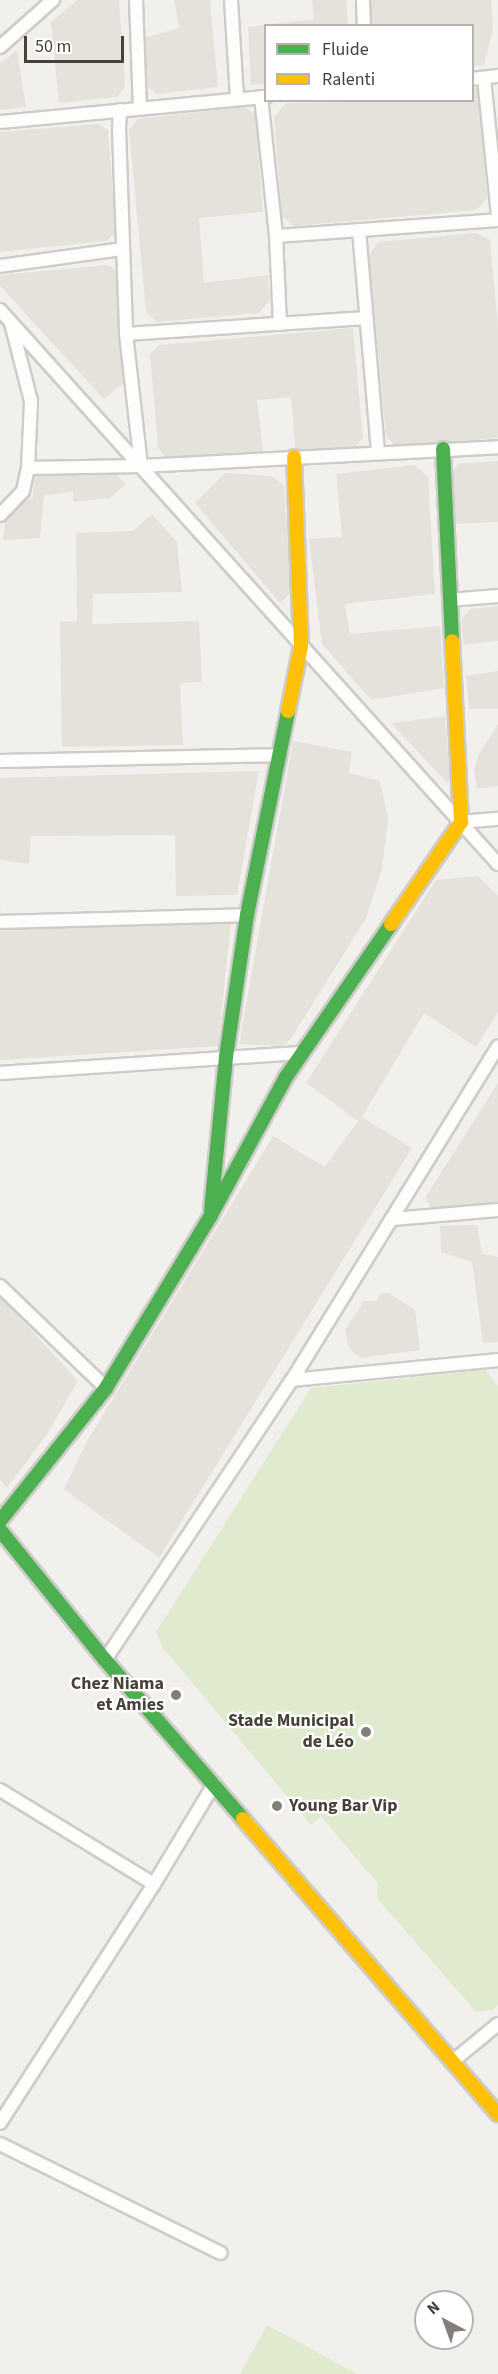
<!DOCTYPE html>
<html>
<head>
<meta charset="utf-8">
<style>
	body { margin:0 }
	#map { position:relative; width:498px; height:2374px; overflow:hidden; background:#f2f0ec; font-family:"Source Sans 3",sans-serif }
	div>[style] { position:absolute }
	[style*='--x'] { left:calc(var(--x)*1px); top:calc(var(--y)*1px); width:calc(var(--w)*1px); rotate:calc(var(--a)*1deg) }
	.residential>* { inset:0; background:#e5e2db }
	.green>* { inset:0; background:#e0eace }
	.roads { filter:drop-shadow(2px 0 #ceccc8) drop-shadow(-2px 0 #ceccc8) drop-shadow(0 2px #ceccc8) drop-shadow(0 -2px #ceccc8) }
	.street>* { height:12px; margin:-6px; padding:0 6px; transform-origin:6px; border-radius:6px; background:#fdfdfc }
	.fast>* { height:14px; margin:-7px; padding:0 7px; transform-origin:7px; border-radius:7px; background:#4caf50 }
	.slow>* { height:14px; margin:-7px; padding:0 7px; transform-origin:7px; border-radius:7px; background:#ffc107 }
	.dots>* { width:16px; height:16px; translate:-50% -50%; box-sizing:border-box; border:3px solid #fff; border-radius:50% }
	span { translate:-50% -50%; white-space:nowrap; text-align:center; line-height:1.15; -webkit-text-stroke:4.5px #fff; paint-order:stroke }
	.poi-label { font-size:18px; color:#484139; font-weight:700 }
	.right { translate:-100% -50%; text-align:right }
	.left { translate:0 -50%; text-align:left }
	.legend { position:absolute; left:264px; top:24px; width:210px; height:78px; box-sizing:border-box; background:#fff; border:2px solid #b6b3b0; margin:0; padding:8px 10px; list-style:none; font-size:18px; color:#484139 }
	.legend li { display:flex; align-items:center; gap:12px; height:30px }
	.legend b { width:30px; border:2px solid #b6b3b0 }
	.north { position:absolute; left:414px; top:2290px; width:60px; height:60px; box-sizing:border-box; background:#fff; border:2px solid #b6b3b0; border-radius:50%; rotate:319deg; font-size:16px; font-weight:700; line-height:24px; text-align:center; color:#484139 }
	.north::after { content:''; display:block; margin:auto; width:21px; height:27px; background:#847e78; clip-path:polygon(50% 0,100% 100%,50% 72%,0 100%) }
	.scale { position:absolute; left:24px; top:36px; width:100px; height:27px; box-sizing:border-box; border:3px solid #484139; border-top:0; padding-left:8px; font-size:18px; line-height:21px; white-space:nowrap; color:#484139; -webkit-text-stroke:4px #fff; paint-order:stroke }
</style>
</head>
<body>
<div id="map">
	<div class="residential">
		<div style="clip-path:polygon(77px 0,119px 0,125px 87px,117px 97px,59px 103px,51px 22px)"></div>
		<div style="clip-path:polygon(174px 0,210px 0,218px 87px,158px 94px,143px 84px,141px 72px,146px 71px,144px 38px,179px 28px)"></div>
		<div style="clip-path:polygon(312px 0,346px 0,348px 25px,266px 26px,265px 84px,251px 85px,248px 27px,314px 19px)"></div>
		<div style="clip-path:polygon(369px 0,491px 0,493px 30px,484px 65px,473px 66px,472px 26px,371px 25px)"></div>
		<div style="clip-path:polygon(17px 50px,26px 107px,0 110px,0 64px)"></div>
		<div style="clip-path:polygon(473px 88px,478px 88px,487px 198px,477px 210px,294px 226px,282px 216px,274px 117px,286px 103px,472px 100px)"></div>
		<div style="clip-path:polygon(244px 107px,255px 113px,263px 212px,199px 218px,204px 283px,268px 275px,270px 300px,259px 313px,157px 322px,146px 312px,129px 129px,138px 119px)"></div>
		<div style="clip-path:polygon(98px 124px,108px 130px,116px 232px,106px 241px,0 252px,0 132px)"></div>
		<div style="clip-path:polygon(476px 233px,490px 240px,498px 327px,498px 438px,396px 447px,386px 436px,369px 255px,378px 242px)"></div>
		<div style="clip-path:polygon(107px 265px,122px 274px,130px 378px,104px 399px,0 286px,0 275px)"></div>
		<div style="clip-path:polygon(353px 328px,363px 438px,354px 448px,347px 452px,296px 455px,291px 397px,257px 400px,264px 458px,227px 460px,165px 457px,158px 448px,150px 354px,159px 345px)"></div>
		<div style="clip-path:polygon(498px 461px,498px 522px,453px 524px,450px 474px,459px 464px)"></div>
		<div style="clip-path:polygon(415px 465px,428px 477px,435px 594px,345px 604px,350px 634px,440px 626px,444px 688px,371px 700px,322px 644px,309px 539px,342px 537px,336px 474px)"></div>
		<div style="clip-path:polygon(110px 468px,126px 484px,110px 498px,73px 502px,73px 492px,44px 495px,40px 538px,3px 540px,7px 508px,33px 498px,35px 469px)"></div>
		<div style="clip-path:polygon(225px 473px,271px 476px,284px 485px,288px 545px,299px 585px,280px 603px,195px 503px)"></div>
		<div style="clip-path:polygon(152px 514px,177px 542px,182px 592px,93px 594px,92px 624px,199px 621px,202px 682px,180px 683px,183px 745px,62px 747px,60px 622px,77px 621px,76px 533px,133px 531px)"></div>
		<div style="clip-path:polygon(498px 606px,498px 641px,464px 645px,461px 620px,470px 609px)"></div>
		<div style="clip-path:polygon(498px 671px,498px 709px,469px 709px,466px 676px)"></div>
		<div style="clip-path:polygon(445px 716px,450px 779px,448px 784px,391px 723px)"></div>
		<div style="clip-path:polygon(498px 724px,498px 786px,477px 789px,474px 770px,478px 756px)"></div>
		<div style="clip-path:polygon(293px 741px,352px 752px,349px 773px,380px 781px,388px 819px,382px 869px,366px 918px,292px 1037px,283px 1046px,239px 1044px)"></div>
		<div style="clip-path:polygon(259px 771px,237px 895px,176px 896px,175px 835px,31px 836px,29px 864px,0 860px,0 778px)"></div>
		<div style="clip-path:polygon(478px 876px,498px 896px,498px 1012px,476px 1047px,424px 1013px,362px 1117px,412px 1148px,159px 1558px,64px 1489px,87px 1441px,273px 1136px,325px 1167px,358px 1121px,306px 1083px,436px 880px)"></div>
		<div style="clip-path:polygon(0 902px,1px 929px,231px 923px,218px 1046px,0 1060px)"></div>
		<div style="clip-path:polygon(498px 1083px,498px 1202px,431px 1208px,425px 1198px)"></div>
		<div style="clip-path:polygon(477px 1225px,482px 1254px,498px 1257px,498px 1342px,483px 1343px,472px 1262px,441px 1252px,440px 1226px)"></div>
		<div style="clip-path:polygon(389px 1293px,415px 1310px,420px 1350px,360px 1358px,349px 1348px,345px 1330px,364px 1301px,377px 1301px,379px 1294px)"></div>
		<div style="clip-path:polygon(0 1296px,78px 1381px,47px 1434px,7px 1488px,0 1480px)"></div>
	</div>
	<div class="green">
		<div style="clip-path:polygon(485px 1370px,498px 1386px,498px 2005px,492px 2010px,476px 2012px,377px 1898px,378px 1884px,321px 1816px,311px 1825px,163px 1648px,156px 1632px,311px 1388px)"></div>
		<div style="clip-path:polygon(267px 2325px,357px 2374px,240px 2374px)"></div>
	</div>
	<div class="roads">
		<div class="street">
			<div style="--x:136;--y:0;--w:108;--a:87.9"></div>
			<div style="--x:231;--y:0;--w:99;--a:86.5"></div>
			<div style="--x:363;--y:0;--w:26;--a:88"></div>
			<div style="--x:0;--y:47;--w:71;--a:-41.6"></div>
			<div style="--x:484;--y:78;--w:138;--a:84.2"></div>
			<div style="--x:472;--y:79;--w:26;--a:-7"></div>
			<div style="--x:261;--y:97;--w:140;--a:83.8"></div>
			<div style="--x:276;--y:236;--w:88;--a:87.4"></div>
			<div style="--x:120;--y:110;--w:19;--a:93"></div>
			<div style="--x:119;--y:129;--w:205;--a:88"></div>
			<div style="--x:126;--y:334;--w:133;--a:83.5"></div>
			<div style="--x:0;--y:122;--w:267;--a:-5.4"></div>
			<div style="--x:359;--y:230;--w:224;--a:85.1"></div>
			<div style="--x:276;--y:236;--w:223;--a:-4.1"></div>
			<div style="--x:0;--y:266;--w:124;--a:-7.9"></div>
			<div style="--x:0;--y:310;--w:745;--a:48.05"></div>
			<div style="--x:126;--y:334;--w:241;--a:-3.8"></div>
			<div style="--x:28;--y:468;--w:113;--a:-1"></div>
			<div style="--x:141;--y:466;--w:358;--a:-3"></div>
			<div style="--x:0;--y:515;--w:33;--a:-46"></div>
			<div style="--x:23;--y:491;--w:24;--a:-78"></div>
			<div style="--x:28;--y:468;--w:67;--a:-87.4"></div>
			<div style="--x:31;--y:401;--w:81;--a:-104.4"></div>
			<div style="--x:449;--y:600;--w:49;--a:-4.7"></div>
			<div style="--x:0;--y:761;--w:280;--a:-1.2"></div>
			<div style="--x:461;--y:822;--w:37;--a:-5"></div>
			<div style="--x:0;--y:922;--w:247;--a:-1.6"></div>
			<div style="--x:0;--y:1073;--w:302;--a:-3.8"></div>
			<div style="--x:393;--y:1219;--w:105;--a:-4.9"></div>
			<div style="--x:0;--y:1286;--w:147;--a:43.9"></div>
			<div style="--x:292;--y:1380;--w:207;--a:-5.5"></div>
			<div style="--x:105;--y:1660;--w:337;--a:-56.3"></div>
			<div style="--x:292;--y:1380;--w:392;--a:-58.3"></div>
			<div style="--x:0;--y:1790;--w:180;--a:31.4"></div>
			<div style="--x:453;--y:2061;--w:58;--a:-39.4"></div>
			<div style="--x:0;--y:2123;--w:284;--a:-57.2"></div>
			<div style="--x:154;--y:1884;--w:117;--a:-59"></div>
			<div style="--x:0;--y:2144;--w:246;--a:26.3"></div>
		</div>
		<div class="fast">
			<div style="--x:443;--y:449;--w:192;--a:87.3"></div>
			<div style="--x:211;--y:1210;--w:154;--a:-84.4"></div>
			<div style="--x:226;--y:1057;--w:144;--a:-81.6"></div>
			<div style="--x:247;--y:915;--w:208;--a:-78.6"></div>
			<div style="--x:0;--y:1521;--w:170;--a:-51.4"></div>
			<div style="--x:106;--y:1388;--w:200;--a:-58.7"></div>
			<div style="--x:210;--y:1217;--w:159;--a:-61.5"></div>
			<div style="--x:286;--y:1077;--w:186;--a:-55.5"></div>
			<div style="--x:0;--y:1530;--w:167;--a:51.1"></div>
			<div style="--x:105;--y:1660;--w:211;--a:49"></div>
		</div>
		<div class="slow">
			<div style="--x:288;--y:711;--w:66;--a:-78.7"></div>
			<div style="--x:301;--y:646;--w:189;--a:-92.1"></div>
			<div style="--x:391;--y:924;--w:124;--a:-55.5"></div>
			<div style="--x:461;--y:822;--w:181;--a:-92.8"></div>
			<div style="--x:243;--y:1819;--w:390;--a:49.2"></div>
		</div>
	</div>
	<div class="dots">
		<div style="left:176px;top:1695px;background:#847e78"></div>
		<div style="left:366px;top:1732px;background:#847e78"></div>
		<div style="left:277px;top:1806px;background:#847e78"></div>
	</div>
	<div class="poi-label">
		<span class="right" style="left:164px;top:1695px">Chez Niama<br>et Amies</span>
		<span class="right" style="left:354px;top:1732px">Stade Municipal<br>de Léo</span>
		<span class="left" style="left:289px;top:1806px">Young Bar Vip</span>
	</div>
	<ul class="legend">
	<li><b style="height:8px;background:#4caf50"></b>Fluide</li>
	<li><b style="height:8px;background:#ffc107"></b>Ralenti</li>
	</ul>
	<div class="north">N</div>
	<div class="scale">50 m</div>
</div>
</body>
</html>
